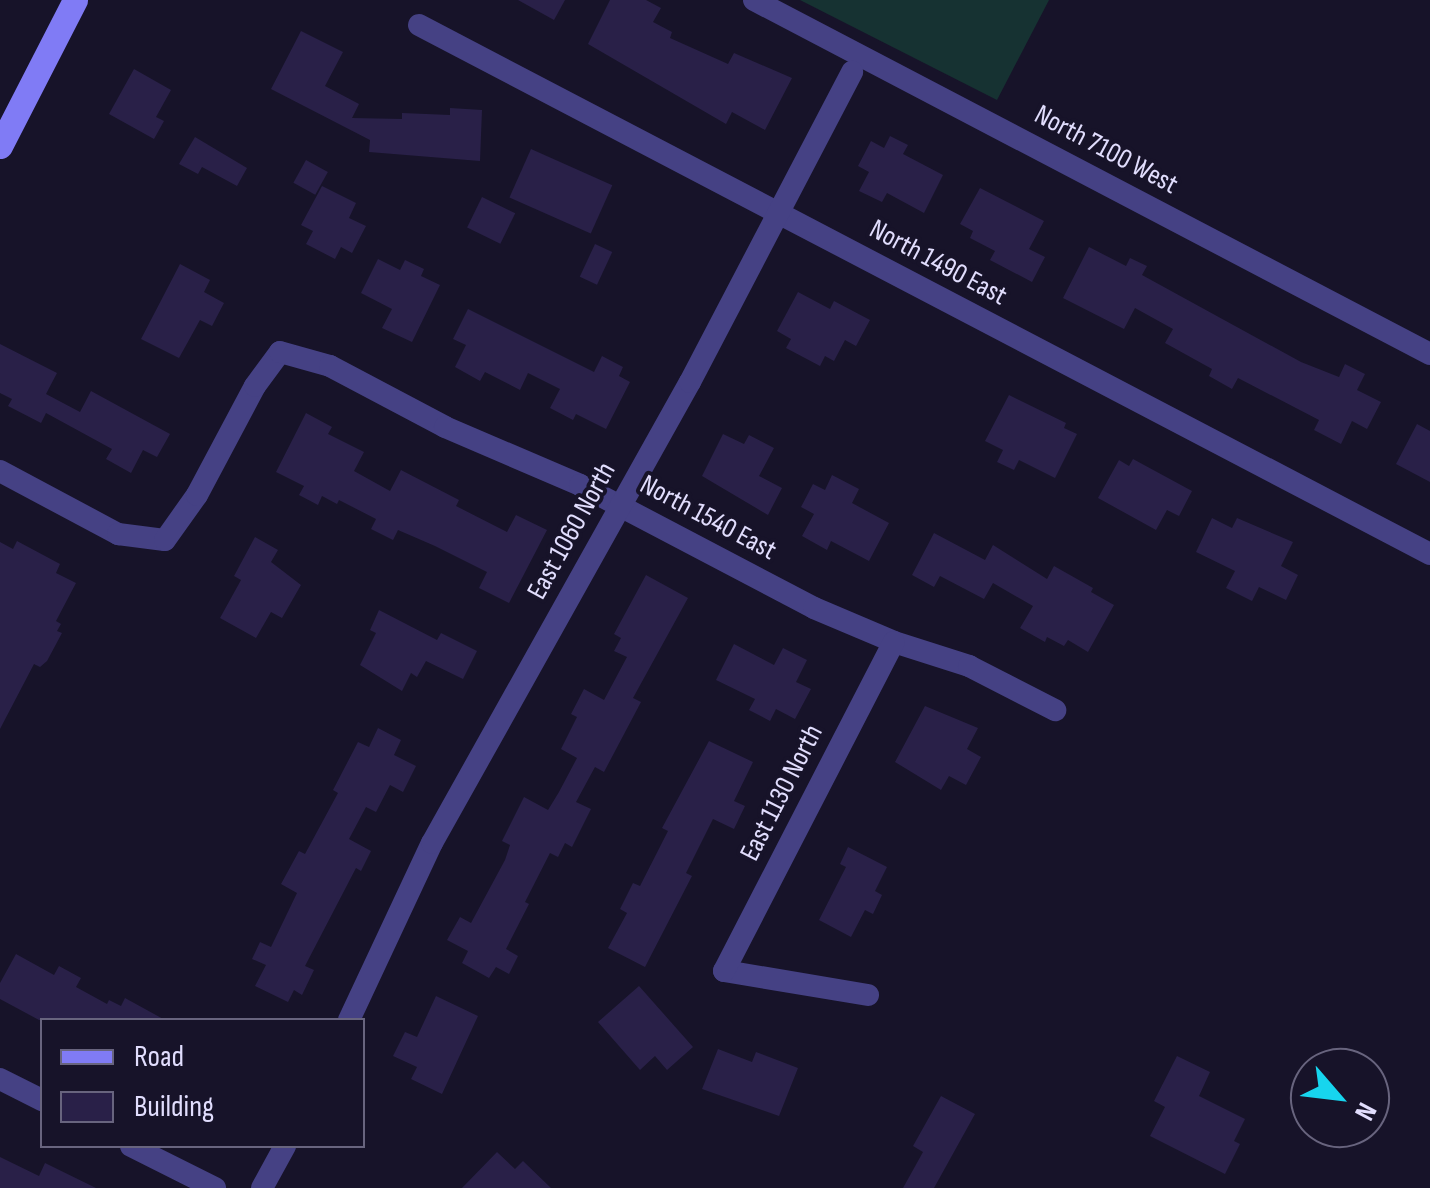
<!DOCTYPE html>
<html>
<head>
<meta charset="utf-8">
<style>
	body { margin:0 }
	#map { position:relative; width:1430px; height:1188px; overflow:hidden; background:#171329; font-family:"Sofia Sans Condensed",sans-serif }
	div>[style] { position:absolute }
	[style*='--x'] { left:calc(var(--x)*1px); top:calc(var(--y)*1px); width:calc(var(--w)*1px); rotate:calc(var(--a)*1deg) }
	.green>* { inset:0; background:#163232 }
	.building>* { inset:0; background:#292048; transform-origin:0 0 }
	.street>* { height:22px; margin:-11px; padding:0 11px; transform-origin:11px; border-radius:11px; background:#454184 }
	.secondary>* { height:25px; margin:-12.5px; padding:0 12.5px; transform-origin:12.5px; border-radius:12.5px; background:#807bf5 }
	span { translate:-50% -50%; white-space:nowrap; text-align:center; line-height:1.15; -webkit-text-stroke:8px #171329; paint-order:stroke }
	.street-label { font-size:28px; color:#e1ddfd }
	.legend { position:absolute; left:40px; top:1018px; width:325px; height:130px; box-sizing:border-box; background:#171329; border:2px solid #68647e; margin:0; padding:12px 18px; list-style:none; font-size:30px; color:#e1ddfd }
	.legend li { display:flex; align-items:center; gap:20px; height:50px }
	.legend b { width:50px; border:2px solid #68647e }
	.north { position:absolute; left:1290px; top:1048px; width:100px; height:100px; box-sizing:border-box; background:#171329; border:2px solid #68647e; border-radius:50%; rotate:118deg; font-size:28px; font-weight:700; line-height:40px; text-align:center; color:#e1ddfd }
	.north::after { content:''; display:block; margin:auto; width:35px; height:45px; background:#17d5ee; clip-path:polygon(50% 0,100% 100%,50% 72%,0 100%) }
</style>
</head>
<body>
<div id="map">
	<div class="green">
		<div style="clip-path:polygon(800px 0,1049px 0,997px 100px)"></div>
	</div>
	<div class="building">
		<div style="clip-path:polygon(518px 0,565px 0,554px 20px)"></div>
		<div style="clip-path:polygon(610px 0,646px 0,661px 8px,653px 22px,672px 32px,670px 38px,728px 64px,734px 53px,792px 78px,765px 130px,732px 112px,726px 124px,588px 44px)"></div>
		<div style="clip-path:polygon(301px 31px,343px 52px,325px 86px,359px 104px,352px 118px,402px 119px,402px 113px,450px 115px,450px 108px,482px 110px,480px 161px,369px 152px,370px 140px,271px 89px)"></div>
		<div style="clip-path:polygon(134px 69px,171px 90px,156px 117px,164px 121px,154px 139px,109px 114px)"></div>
		<div style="clip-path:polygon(890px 136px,908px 145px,903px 154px,943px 175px,924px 213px,887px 193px,882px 202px,859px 191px,869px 172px,858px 166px,871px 141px,884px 148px)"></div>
		<div style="clip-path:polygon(195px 137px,247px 168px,237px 186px,202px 167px,198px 174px,179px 164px)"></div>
		<div style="left:531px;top:149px;width:89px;height:53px;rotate:24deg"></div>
		<div style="left:306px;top:160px;width:25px;height:26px;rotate:29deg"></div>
		<div style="clip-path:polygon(322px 186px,356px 203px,349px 218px,366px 226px,352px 253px,341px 247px,335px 259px,306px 244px,313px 231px,301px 225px)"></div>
		<div style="clip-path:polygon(980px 188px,1044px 221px,1029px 249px,1045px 257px,1032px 282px,990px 260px,995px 251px,970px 238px,973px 231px,960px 224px)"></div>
		<div style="left:482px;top:197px;width:37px;height:34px;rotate:26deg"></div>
		<div style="left:595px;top:244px;width:19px;height:36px;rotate:25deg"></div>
		<div style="clip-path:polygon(1089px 247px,1126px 266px,1130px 258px,1147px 266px,1142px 275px,1301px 362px,1339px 377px,1345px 364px,1365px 374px,1357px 390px,1381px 402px,1367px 429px,1352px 421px,1341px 444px,1314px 430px,1319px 420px,1238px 378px,1232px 389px,1209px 376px,1212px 369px,1165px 343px,1173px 329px,1135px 308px,1124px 329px,1063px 298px)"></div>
		<div style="clip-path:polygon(378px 259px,400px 270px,405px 260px,424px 269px,421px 276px,440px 285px,412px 342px,382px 328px,392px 309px,361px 293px)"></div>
		<div style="clip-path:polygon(180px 264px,210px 280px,204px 292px,224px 303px,212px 326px,200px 320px,179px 358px,141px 339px)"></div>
		<div style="clip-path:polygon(798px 292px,830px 309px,834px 301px,870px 320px,856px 346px,845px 340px,834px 361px,825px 356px,820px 366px,786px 348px,791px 339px,777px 331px)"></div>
		<div style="clip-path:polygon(468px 309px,594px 372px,602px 356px,623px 367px,619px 376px,630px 382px,606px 429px,576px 414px,573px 420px,550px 408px,560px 389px,528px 373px,520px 390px,485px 372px,480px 381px,455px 367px,466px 345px,453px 339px)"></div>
		<div style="clip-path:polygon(0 344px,57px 373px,46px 394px,80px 412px,91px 391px,170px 434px,157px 457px,143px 450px,131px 473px,106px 459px,112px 449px,46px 413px,41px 423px,8px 406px,12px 399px,0 393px)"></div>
		<div style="clip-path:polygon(1009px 395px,1066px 423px,1064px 428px,1077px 434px,1055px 478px,1019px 460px,1014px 470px,997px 462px,1003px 450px,985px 441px)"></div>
		<div style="clip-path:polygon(306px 413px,332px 427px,328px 434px,364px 452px,354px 471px,390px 491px,401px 470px,459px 500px,456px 506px,507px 532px,516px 515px,547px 530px,509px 603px,479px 588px,487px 572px,435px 546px,398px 530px,393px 540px,371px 529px,376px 519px,339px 500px,337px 504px,322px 496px,318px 505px,299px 495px,304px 486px,276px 472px)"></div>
		<div style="clip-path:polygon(1417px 424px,1430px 431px,1430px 482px,1396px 464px)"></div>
		<div style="clip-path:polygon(723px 434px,744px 444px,749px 435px,774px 448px,759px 476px,782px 488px,768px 515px,702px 476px)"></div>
		<div style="clip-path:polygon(1133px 459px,1192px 491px,1179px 516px,1167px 510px,1156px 530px,1098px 498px,1119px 460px,1129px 466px)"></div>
		<div style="clip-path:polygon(832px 475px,859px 489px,852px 503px,889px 523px,869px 561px,831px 541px,827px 550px,802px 536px,814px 514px,801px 507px,813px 484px,825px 490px)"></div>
		<div style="clip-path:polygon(1212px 518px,1232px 528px,1237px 518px,1293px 542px,1281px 566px,1298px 575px,1286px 600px,1259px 587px,1252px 601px,1226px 588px,1235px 571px,1196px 552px)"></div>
		<div style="clip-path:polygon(934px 533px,985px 560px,993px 545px,1047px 579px,1054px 566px,1093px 588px,1091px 592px,1114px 605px,1088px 652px,1068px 640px,1064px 646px,1047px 637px,1045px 642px,1020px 628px,1033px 606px,993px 583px,984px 599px,940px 576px,934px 587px,912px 575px)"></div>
		<div style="clip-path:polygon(255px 537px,278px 550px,271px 562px,301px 585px,282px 618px,271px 612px,256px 638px,220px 618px,241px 580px,234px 576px)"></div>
		<div style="clip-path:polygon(17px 541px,60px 564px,56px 573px,76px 583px,56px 621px,61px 624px,57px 631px,62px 633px,47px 661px,40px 667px,34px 664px,0 729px,0 542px,13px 549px)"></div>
		<div style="clip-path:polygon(646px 575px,688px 598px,633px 698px,641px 702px,604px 772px,595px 767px,576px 802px,591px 809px,572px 847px,565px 843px,558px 857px,550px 853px,525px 902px,529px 904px,506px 949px,518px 956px,509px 974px,496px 967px,489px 978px,462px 963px,468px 951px,447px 940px,460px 917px,471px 923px,505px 860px,510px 845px,502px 841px,524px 797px,548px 810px,559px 792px,577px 758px,561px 749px,577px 717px,571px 714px,584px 689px,604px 700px,627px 657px,614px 651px,621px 638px,614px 634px)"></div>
		<div style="clip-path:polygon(379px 610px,437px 640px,441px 633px,477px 651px,463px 679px,426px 661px,417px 677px,411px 673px,402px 691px,360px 665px,376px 633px,370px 630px)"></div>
		<div style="clip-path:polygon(734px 644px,774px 665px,783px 648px,807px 660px,796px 682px,811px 689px,795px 719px,776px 709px,770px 721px,749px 710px,755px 699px,716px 680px)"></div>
		<div style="clip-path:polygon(925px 706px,978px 728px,967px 749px,981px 757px,966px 785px,949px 776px,941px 790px,895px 762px)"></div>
		<div style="clip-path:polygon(378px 728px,401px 740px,394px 755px,416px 766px,403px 792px,390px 785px,376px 812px,366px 807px,349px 839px,371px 851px,361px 871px,356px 868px,305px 966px,314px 970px,302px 995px,294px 990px,288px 1002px,255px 986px,266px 965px,252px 959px,260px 942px,271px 947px,297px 893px,281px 884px,299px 851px,305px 854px,338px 793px,333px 790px,358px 742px,369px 747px)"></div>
		<div style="clip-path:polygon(709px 741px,753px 762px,734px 801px,745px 806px,734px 829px,713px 819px,686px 873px,692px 876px,645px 967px,608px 948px,627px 913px,620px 909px,633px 883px,640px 886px,668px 831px,662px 828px)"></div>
		<div style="clip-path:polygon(848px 847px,887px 867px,875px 891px,882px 895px,873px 914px,865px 910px,851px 937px,819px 920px,846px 867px,840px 864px)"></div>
		<div style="clip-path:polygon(16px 954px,54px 975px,59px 966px,81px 978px,76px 987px,107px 1004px,109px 1000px,121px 1006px,125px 998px,165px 1020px,39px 1020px,0 999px,0 983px)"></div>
		<div style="clip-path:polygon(639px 986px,693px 1047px,667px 1070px,655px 1056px,640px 1070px,598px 1022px)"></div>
		<div style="clip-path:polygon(436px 996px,478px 1016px,442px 1094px,411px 1079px,417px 1067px,393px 1056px,405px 1032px,417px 1037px)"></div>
		<div style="clip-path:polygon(718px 1049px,752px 1062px,756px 1052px,798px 1068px,779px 1116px,702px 1089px)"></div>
		<div style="clip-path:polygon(1177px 1056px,1210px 1072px,1199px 1096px,1245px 1119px,1234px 1141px,1240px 1144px,1225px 1174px,1150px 1136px,1165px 1107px,1154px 1101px)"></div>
		<div style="clip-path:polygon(941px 1096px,975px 1114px,934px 1188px,903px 1188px,923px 1152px,913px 1146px)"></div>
		<div style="clip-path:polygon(497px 1152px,515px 1169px,523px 1161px,551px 1188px,462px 1188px)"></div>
		<div style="clip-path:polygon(0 1157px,39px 1176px,45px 1163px,96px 1188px,0 1188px)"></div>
	</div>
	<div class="street">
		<div style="--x:754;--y:0;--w:763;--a:27.64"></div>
		<div style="--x:419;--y:25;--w:1141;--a:27.62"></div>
		<div style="--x:0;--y:471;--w:134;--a:28.1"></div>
		<div style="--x:118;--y:534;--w:47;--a:7.3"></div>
		<div style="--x:165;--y:540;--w:55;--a:-54.6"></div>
		<div style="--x:197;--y:495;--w:123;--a:-62"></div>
		<div style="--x:255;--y:386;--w:42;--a:-53.7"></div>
		<div style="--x:280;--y:352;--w:52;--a:15.6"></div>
		<div style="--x:330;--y:366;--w:130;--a:27.9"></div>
		<div style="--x:445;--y:427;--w:147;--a:23.2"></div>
		<div style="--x:580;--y:485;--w:264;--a:27.7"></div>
		<div style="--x:814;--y:608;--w:87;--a:23"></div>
		<div style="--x:894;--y:642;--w:79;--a:17.7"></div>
		<div style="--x:969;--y:666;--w:97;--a:27.1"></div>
		<div style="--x:868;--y:995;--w:146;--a:-170.5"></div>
		<div style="--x:724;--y:971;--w:370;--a:-62.7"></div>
		<div style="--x:349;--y:1020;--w:195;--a:-64.9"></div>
		<div style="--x:432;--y:843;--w:528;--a:-60.77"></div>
		<div style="--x:690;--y:382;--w:350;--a:-62.4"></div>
		<div style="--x:0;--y:1079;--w:47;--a:26.6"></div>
		<div style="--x:131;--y:1146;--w:94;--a:26.6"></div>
		<div style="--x:262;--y:1188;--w:48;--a:-61.3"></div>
	</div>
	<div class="secondary">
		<div style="--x:0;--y:146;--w:164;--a:-62.8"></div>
	</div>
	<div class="street-label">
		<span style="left:1106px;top:150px;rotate:28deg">North 7100 West</span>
		<span style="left:938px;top:263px;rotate:28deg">North 1490 East</span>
		<span style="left:708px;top:518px;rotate:28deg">North 1540 East</span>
		<span style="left:572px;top:531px;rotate:-61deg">East 1060 North</span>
		<span style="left:782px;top:793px;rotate:-63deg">East 1130 North</span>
	</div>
	<ul class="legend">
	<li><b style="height:12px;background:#807bf5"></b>Road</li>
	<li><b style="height:28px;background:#292048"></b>Building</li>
	</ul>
	<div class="north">N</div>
</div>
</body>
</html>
